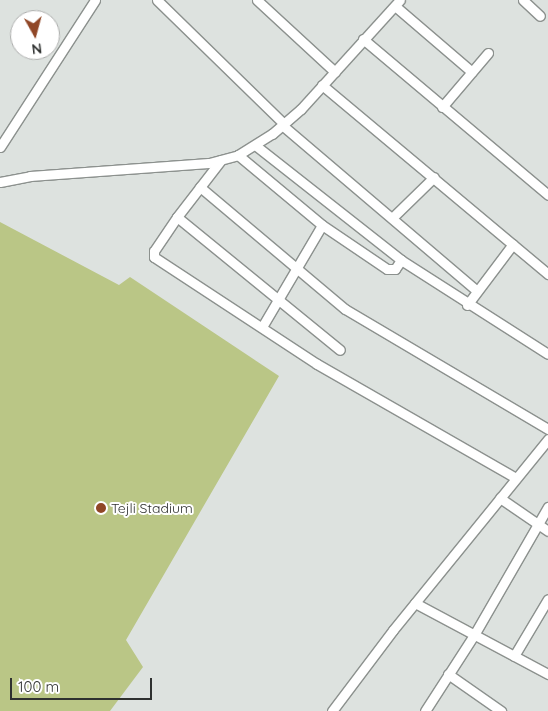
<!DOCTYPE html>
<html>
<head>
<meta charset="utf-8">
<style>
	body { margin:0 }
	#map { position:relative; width:548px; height:711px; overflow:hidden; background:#dde2df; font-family:Quicksand,sans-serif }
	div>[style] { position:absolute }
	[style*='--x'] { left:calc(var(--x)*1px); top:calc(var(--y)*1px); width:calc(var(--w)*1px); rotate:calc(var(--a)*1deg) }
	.green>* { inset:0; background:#bac686 }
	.roads { filter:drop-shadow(1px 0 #8c918e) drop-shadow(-1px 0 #8c918e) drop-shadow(0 1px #8c918e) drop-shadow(0 -1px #8c918e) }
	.minor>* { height:9px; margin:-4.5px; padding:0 4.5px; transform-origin:4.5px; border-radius:4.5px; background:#fff }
	.dots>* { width:14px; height:14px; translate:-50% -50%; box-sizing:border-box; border:2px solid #fff; border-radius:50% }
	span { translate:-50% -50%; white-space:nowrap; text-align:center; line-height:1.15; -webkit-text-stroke:4px #fff; paint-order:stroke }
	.poi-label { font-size:14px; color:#2f3130 }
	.left { translate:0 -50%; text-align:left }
	.north { position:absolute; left:10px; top:10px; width:50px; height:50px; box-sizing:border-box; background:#fff; border:1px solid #acadac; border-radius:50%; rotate:173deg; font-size:14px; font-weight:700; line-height:20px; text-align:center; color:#2f3130 }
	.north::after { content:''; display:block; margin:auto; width:18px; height:22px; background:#904727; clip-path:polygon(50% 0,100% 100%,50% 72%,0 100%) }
	.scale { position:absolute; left:10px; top:678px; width:142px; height:22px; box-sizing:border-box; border:2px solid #2f3130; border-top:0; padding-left:6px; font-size:15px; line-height:18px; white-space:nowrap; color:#2f3130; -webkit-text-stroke:4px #fff; paint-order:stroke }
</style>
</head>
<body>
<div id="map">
	<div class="green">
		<div style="clip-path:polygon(0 222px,119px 285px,130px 277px,279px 376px,126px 640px,143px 667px,110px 711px,0 711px)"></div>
	</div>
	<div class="roads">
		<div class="minor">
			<div style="--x:157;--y:0;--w:177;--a:44.3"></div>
			<div style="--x:257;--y:0;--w:106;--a:42.7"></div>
			<div style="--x:523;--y:0;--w:23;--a:43"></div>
			<div style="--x:395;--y:6;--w:101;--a:40.6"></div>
			<div style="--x:363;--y:39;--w:242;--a:40.1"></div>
			<div style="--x:322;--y:85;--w:295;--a:39.9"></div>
			<div style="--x:442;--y:107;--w:71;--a:-49.6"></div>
			<div style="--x:282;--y:125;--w:256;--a:40.4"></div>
			<div style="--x:255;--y:145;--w:186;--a:38.2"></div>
			<div style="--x:401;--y:260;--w:174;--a:32.6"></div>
			<div style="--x:0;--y:147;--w:175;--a:-57.1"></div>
			<div style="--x:238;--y:155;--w:109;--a:39.8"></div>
			<div style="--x:322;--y:225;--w:78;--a:34.1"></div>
			<div style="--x:387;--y:269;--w:8;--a:0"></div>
			<div style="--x:395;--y:269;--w:11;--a:-56"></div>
			<div style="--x:221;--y:160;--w:72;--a:127.7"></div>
			<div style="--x:177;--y:217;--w:41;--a:124.1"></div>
			<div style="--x:154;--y:251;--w:6;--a:90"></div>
			<div style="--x:154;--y:257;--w:195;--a:33.3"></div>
			<div style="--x:317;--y:364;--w:229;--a:29.8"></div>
			<div style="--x:0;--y:182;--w:31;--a:-11"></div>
			<div style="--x:30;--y:176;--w:179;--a:-4.2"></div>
			<div style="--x:209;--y:163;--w:30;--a:-15"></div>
			<div style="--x:238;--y:155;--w:40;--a:-32"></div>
			<div style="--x:272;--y:134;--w:38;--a:-41"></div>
			<div style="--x:301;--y:109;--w:147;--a:-47.8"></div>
			<div style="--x:200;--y:187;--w:189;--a:40.1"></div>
			<div style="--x:345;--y:309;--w:236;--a:30.6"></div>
			<div style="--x:177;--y:217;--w:210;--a:39.2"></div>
			<div style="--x:393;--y:217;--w:57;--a:-44.3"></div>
			<div style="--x:467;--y:305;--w:76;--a:-53"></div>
			<div style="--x:262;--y:327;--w:118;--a:-59.5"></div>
			<div style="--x:500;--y:498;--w:58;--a:34.5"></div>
			<div style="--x:415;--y:603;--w:151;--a:28.1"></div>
			<div style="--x:514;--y:656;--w:66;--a:-59.2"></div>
			<div style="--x:448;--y:674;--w:65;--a:34.9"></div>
			<div style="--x:332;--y:711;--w:101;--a:-53"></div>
			<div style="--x:393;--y:630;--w:246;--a:-50.9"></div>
			<div style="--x:425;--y:711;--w:90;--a:-57.2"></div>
			<div style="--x:474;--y:635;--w:148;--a:-60"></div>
		</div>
	</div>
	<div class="dots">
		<div style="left:101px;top:508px;background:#904727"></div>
	</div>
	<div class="poi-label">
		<span class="left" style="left:111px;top:508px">Tejli Stadium</span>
	</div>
	<div class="north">N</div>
	<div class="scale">100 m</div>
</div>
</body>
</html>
